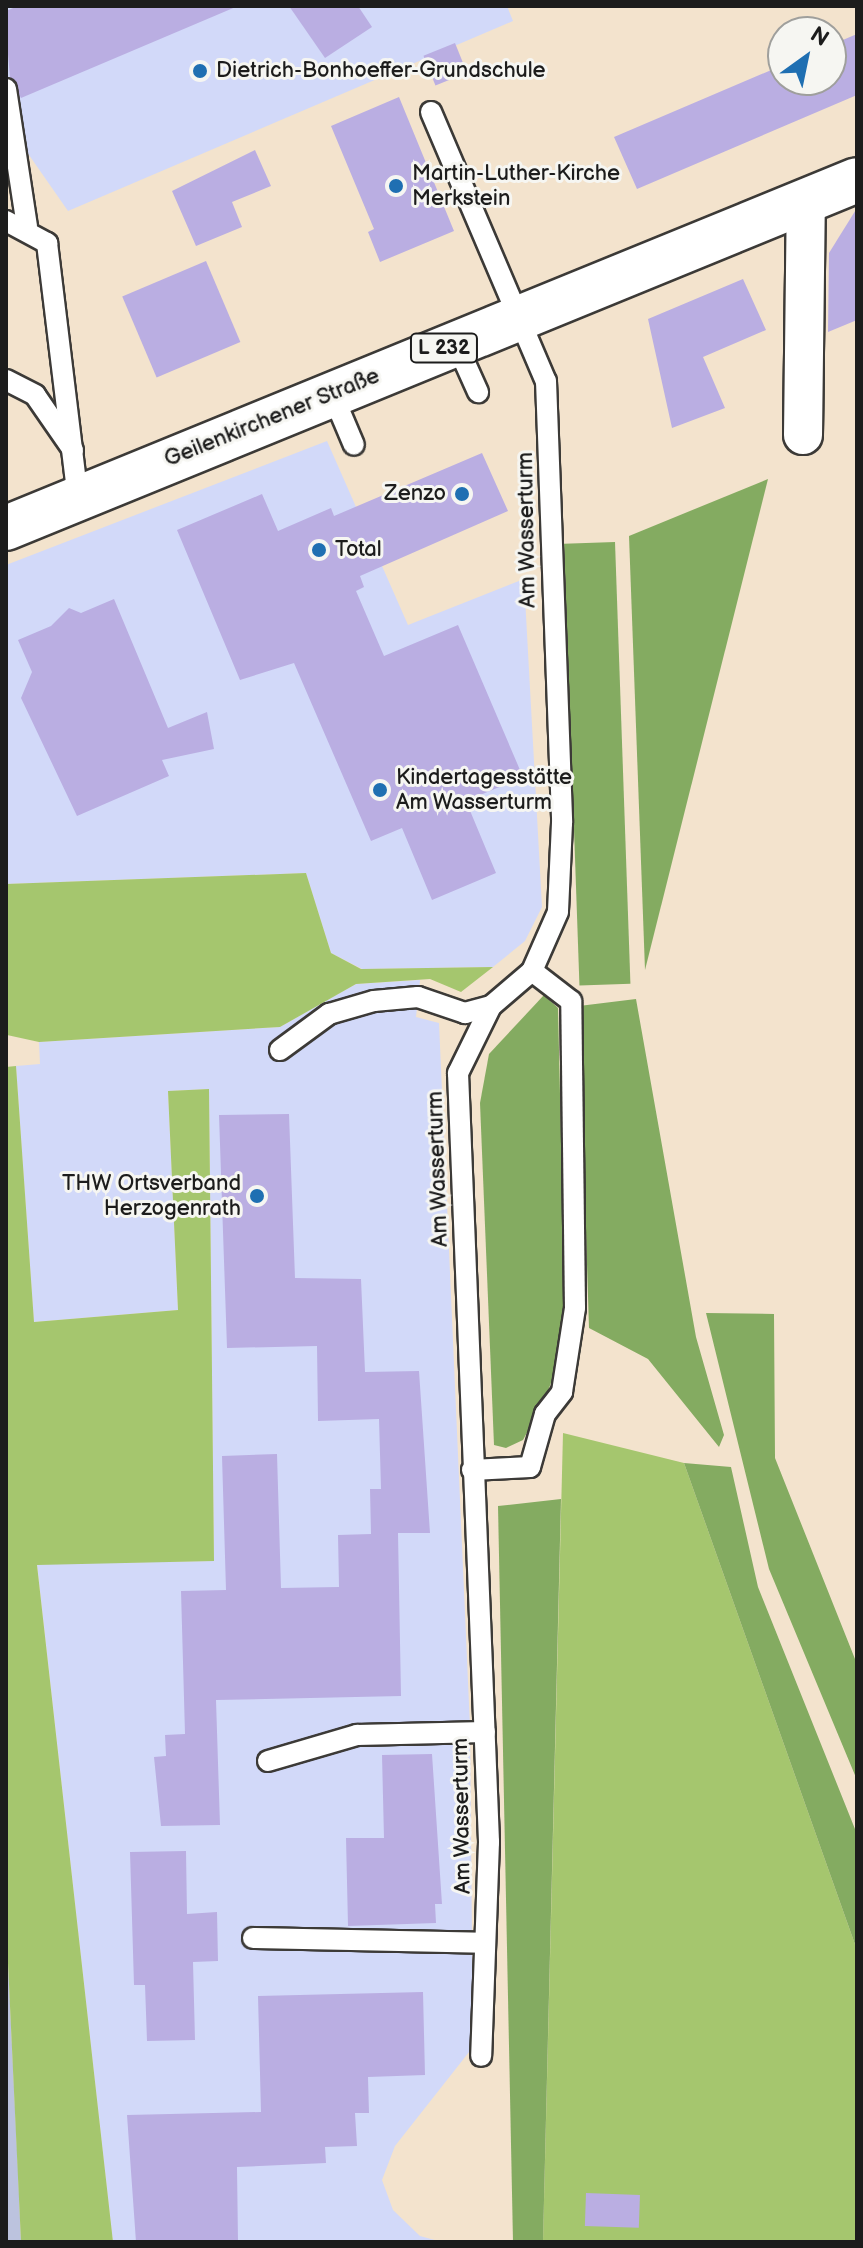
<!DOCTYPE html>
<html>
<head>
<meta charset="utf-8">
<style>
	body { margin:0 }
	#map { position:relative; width:863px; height:2248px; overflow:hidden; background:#f3e3cd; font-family:"Balsamiq Sans",sans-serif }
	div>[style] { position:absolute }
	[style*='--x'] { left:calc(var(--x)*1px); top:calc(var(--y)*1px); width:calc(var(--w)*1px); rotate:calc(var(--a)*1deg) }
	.built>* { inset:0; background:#d2d9f9 }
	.industrial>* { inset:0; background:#bcc3de }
	.green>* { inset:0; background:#a5c66e }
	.forest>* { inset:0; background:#84ab61; transform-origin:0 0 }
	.building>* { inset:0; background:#baaee2; transform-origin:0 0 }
	.roads { filter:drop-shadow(2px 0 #3c3a37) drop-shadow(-2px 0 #3c3a37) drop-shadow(0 2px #3c3a37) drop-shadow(0 -2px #3c3a37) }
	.lane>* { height:20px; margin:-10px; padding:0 10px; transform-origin:10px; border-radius:10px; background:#fff }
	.street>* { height:38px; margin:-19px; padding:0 19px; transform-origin:19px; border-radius:19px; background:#fff }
	.primary>* { height:44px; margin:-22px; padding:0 22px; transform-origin:22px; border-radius:22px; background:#fff }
	.dots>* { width:22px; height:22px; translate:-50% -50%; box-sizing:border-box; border:4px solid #f6f6f2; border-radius:50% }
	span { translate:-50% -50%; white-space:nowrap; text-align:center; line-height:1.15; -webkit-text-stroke:6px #f6f6f2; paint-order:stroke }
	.shield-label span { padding:2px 6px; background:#f6f6f2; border:2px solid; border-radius:6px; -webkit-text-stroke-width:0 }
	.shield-label { font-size:20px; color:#1c1c1c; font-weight:700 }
	.poi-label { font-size:22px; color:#1c1c1c }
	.left { translate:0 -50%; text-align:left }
	.right { translate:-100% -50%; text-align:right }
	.street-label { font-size:22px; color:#1c1c1c }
	.frame { position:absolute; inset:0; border:8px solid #1c1c1c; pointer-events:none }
	.north { position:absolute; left:767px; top:16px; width:80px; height:80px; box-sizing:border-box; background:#f6f6f2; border:2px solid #9f9f9c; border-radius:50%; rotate:33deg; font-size:22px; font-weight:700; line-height:32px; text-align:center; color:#1c1c1c }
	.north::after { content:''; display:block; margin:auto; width:28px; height:36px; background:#1f6fb2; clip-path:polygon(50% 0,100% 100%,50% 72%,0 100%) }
</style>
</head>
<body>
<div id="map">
	<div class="built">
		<div style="clip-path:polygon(6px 6px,507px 6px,513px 21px,68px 211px,6px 122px)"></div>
		<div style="clip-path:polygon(327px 441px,408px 625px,524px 579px,542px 907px,525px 941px,493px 967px,362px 969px,331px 953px,306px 873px,6px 884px,6px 565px)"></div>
		<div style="clip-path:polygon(420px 980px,416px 1017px,439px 1023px,470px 1727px,473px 2047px,395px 2146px,382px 2180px,393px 2210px,420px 2236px,442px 2242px,113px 2242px,37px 1564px,214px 1561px,209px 1089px,168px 1091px,178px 1310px,34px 1322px,16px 1066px,40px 1064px,39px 1042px,280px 1027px,356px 984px)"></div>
	</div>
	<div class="industrial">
		<div style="clip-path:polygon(6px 1920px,18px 2171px,21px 2242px,6px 2242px)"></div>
	</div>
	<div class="green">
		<div style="clip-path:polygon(306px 873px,331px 953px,361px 969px,493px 967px,461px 992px,430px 979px,356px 984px,280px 1027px,39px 1042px,7px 1035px,6px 884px)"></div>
		<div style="clip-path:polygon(16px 1066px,34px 1322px,178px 1310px,168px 1091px,209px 1089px,214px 1561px,37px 1565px,113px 2242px,21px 2242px,6px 1920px,6px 1067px)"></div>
		<div style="clip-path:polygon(563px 1433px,684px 1463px,857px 1950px,857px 2242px,543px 2242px)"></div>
	</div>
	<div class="forest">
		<div style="clip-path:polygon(768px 479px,645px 970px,629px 536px)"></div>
		<div style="left:615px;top:542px;width:442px;height:51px;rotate:88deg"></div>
		<div style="clip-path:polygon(544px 995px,558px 1008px,565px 1307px,559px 1361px,545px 1399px,523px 1440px,506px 1448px,494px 1445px,480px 1103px,489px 1054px)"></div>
		<div style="clip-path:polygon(636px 999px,696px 1337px,724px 1435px,719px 1447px,648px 1359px,589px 1328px,579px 1006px)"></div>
		<div style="clip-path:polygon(706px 1313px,774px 1314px,775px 1458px,857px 1664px,857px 1780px,769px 1569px)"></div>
		<div style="clip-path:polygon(684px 1463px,731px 1467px,758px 1587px,857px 1834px,857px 1950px)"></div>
		<div style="clip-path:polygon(561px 1499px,543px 2242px,513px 2242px,498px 1506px)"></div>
	</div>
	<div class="building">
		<div style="clip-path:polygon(18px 6px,238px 6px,21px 98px,10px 77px,6px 31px,6px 11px)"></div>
		<div style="clip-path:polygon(289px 6px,358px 6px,372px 27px,325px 58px)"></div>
		<div style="clip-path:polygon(857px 34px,857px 95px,637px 189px,614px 137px,783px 65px,783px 80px,831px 80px,831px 45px)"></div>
		<div style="left:455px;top:43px;width:32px;height:34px;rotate:68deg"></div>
		<div style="clip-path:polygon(399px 97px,454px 231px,380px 262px,368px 232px,374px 229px,331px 126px)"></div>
		<div style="clip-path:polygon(255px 150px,271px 186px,232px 202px,242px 227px,196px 246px,172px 191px)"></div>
		<div style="clip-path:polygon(857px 208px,857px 320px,828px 332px,829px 253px)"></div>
		<div style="left:206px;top:261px;width:88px;height:91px;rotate:67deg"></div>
		<div style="clip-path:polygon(743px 279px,766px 330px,703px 357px,725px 408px,672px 428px,648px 319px)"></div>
		<div style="clip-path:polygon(482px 453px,508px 511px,360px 576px,364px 587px,356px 591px,384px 656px,458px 625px,523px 777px,466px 801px,496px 873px,432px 900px,402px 828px,371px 841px,294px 663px,240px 680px,177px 530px,262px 494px,278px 531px,331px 508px,334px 516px)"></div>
		<div style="clip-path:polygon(114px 599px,168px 728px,207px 712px,214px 749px,162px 760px,169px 776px,77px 816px,21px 698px,32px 672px,18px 640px,51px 626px,69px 608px,81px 613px)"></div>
		<div style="clip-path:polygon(289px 1114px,295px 1278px,361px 1279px,365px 1372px,419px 1371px,430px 1533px,398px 1533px,401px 1696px,216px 1700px,220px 1825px,161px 1826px,154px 1757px,166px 1756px,165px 1735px,185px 1734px,181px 1591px,226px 1590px,222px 1456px,277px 1454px,281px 1588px,339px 1587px,338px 1535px,371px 1534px,370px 1489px,381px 1489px,379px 1419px,318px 1421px,317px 1346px,227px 1348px,219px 1115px)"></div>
		<div style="clip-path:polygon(432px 1754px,442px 1904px,435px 1904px,436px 1923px,348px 1926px,346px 1838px,384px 1838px,382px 1755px)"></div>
		<div style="clip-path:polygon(186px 1851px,187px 1914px,217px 1912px,218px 1961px,193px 1962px,195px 2040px,147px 2041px,145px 1985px,134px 1985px,130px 1852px)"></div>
		<div style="clip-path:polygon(423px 1992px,425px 2075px,368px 2077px,369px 2113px,355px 2113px,357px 2146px,325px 2147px,326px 2163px,237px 2167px,238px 2242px,136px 2242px,127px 2115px,261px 2112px,258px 1996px)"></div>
		<div style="left:586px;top:2193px;width:54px;height:33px;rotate:2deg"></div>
	</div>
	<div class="roads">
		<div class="lane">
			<div style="--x:6;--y:89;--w:139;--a:81.3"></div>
			<div style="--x:431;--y:112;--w:293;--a:66.9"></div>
			<div style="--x:546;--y:381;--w:442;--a:87.9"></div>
			<div style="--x:562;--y:823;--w:89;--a:92.6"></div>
			<div style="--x:558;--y:912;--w:64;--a:113.8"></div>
			<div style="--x:532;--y:971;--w:54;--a:139.5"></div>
			<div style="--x:491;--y:1006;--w:75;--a:116.2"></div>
			<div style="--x:458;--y:1073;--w:770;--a:87.69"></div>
			<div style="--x:489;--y:1842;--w:214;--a:92.1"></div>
			<div style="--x:6;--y:221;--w:47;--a:28.2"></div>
			<div style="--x:47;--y:243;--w:257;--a:83.1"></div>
			<div style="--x:456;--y:343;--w:54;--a:65.8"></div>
			<div style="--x:6;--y:380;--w:33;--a:27"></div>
			<div style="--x:35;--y:395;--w:67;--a:55.4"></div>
			<div style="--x:332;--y:393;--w:56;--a:67.1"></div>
			<div style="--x:280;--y:1050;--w:61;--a:-36.3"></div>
			<div style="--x:329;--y:1014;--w:47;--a:-16.1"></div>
			<div style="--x:374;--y:1001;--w:44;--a:-5.2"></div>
			<div style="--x:418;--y:997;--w:50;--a:18.8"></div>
			<div style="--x:465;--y:1013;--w:27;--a:-15"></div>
			<div style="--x:472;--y:1470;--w:58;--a:-3"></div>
			<div style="--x:530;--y:1467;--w:55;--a:-74.2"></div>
			<div style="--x:545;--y:1414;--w:28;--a:-52"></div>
			<div style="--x:562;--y:1392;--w:85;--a:-81.2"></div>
			<div style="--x:575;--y:1308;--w:307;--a:-90.7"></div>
			<div style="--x:571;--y:1001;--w:49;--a:-142.4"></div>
			<div style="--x:268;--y:1761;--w:93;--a:-16.3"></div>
			<div style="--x:357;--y:1735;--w:128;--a:-1.3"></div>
			<div style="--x:253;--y:1938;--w:232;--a:1.2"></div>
		</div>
		<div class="street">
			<div style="--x:803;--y:435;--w:232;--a:-89.3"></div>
		</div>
		<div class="primary">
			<div style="--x:6;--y:528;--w:919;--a:-22.24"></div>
		</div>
	</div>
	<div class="dots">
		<div style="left:200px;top:71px;background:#1f6fb2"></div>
		<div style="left:396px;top:186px;background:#1f6fb2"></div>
		<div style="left:462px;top:494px;background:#1f6fb2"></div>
		<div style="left:319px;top:550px;background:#1f6fb2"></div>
		<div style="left:380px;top:790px;background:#1f6fb2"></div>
		<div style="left:257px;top:1196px;background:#1f6fb2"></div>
	</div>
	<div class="shield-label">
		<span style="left:444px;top:348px">L 232</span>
	</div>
	<div class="poi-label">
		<span class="left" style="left:216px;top:71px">Dietrich-Bonhoeffer-Grundschule</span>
		<span class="left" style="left:412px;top:186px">Martin-Luther-Kirche<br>Merkstein</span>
		<span class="right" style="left:446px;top:494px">Zenzo</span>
		<span class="left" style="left:335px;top:550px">Total</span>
		<span class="left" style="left:396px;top:790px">Kindertagesstätte<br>Am Wasserturm</span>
		<span class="right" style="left:241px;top:1196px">THW Ortsverband<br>Herzogenrath</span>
	</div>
	<div class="street-label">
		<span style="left:272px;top:418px;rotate:-22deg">Geilenkirchener Straße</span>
		<span style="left:527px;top:530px;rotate:-91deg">Am Wasserturm</span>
		<span style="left:438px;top:1169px;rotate:-92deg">Am Wasserturm</span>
		<span style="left:462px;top:1816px;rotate:-91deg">Am Wasserturm</span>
	</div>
	<div class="frame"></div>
	<div class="north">N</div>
</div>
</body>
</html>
